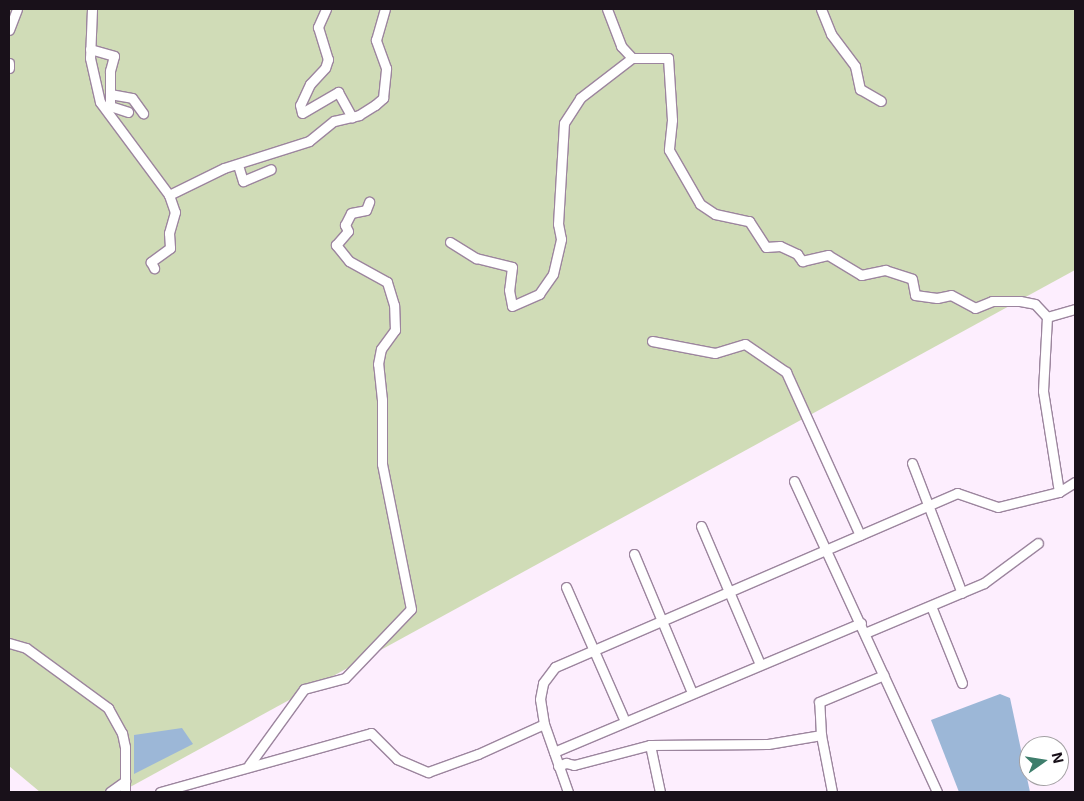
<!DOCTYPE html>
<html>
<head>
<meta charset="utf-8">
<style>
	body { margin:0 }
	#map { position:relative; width:1084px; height:801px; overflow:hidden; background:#fdeefe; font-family:Inter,sans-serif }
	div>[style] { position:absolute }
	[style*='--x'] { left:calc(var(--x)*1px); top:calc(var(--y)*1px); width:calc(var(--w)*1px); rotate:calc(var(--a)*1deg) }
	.green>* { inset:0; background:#d0dcb7 }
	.water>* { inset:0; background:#9cb7d7 }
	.roads { filter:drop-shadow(1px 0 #9c859e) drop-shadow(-1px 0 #9c859e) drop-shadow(0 1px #9c859e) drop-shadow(0 -1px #9c859e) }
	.street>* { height:9px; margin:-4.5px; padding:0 4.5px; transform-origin:4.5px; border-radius:4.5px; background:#fff }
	span { translate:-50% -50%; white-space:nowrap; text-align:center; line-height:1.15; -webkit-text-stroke:4.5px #fff; paint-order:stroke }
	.frame { position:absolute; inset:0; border:10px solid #19111a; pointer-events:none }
	.north { position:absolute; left:1019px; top:736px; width:50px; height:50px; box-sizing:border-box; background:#fff; border:1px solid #a3a0a3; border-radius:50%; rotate:77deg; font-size:14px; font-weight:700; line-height:20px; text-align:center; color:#19111a }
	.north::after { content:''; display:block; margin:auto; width:18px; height:22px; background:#3e7e6c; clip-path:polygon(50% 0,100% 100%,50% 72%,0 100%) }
</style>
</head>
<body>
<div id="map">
	<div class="green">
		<div style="clip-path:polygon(9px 9px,1075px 9px,1075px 270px,121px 792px,40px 792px,9px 766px)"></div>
	</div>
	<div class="water">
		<div style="clip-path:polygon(1000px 694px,1010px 698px,1030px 792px,959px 792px,931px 720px)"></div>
		<div style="clip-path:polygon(182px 728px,193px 744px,134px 774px,134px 735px)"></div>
	</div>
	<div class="roads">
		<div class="street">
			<div style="--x:92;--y:9;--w:49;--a:92.3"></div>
			<div style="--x:90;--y:58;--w:45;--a:77.2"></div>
			<div style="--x:100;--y:102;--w:116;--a:53.4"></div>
			<div style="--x:169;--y:195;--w:18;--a:71"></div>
			<div style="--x:175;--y:212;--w:22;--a:106"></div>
			<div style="--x:169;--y:233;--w:15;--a:86"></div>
			<div style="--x:170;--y:248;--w:24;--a:144"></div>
			<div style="--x:151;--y:262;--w:7;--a:63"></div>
			<div style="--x:326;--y:9;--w:20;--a:114"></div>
			<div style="--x:318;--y:27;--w:34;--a:73"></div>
			<div style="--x:328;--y:59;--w:9;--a:108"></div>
			<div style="--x:325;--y:68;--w:22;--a:133"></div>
			<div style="--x:310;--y:84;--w:23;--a:115"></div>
			<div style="--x:300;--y:105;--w:8;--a:76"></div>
			<div style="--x:302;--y:113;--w:42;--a:-30.3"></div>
			<div style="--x:338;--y:92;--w:29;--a:61"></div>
			<div style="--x:607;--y:9;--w:40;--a:69"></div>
			<div style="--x:621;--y:46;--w:16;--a:47"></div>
			<div style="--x:632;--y:58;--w:36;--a:0"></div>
			<div style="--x:668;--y:58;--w:62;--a:86.3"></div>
			<div style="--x:672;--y:120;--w:30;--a:96"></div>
			<div style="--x:669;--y:150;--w:62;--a:60.1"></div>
			<div style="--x:700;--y:204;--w:18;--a:34"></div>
			<div style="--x:715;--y:214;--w:35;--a:12"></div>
			<div style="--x:749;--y:221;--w:31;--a:57"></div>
			<div style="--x:766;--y:247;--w:14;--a:-4"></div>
			<div style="--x:780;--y:246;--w:19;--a:25"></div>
			<div style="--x:797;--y:254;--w:9;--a:54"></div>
			<div style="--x:802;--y:261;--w:27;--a:-13"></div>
			<div style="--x:828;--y:255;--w:39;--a:31"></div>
			<div style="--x:861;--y:275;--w:25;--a:-12"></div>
			<div style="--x:885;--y:270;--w:28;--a:18"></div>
			<div style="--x:912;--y:279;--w:16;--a:79"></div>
			<div style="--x:915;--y:295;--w:22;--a:8"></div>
			<div style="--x:937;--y:298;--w:14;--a:-12"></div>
			<div style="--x:951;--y:295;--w:27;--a:28"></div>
			<div style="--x:975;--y:308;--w:18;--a:-22"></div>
			<div style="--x:992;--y:301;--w:28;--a:0"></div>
			<div style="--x:1020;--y:301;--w:15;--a:11"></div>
			<div style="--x:1035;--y:304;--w:18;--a:47"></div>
			<div style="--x:821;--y:9;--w:27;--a:68"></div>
			<div style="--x:831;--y:34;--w:40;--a:53"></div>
			<div style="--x:855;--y:66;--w:24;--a:78"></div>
			<div style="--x:860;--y:89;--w:24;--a:30"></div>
			<div style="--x:9;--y:30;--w:22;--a:-69"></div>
			<div style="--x:90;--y:49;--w:25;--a:16"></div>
			<div style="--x:114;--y:56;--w:16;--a:105"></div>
			<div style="--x:110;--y:71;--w:35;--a:90"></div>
			<div style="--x:110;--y:106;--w:19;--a:18"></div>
			<div style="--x:9;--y:63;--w:5;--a:90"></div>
			<div style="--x:110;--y:94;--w:22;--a:10"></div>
			<div style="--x:132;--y:98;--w:19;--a:54"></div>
			<div style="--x:238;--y:165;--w:17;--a:73"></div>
			<div style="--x:243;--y:181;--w:30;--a:-23"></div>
			<div style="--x:169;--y:195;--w:61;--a:-26.1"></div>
			<div style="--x:224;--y:168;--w:89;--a:-17.6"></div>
			<div style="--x:309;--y:141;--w:32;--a:-39"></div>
			<div style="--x:334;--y:121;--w:26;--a:-13"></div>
			<div style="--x:359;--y:115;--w:19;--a:-32"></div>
			<div style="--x:375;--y:105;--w:11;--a:-41"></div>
			<div style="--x:383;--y:98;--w:30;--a:-84"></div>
			<div style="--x:386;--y:68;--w:30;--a:-110"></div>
			<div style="--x:376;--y:40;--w:32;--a:-74"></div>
			<div style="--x:450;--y:242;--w:31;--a:32"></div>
			<div style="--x:476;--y:258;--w:37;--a:14"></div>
			<div style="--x:512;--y:267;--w:23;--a:97"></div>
			<div style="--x:509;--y:290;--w:16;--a:79"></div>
			<div style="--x:512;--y:306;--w:30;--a:-24"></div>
			<div style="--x:539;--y:294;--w:24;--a:-55"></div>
			<div style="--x:553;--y:274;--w:36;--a:-77"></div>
			<div style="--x:561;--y:239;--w:15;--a:-101"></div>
			<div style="--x:558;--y:224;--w:101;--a:-86.6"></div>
			<div style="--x:564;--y:123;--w:30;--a:-57"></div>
			<div style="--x:580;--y:98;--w:66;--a:-37.6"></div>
			<div style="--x:652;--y:341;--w:64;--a:10.8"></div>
			<div style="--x:715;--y:353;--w:31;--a:-17"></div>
			<div style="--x:745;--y:344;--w:50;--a:34.3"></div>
			<div style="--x:786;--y:372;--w:179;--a:65.6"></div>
			<div style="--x:912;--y:463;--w:139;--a:69"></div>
			<div style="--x:794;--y:481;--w:342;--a:65.3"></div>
			<div style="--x:1059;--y:492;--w:102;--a:-99"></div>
			<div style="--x:1043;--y:391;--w:74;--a:-86.9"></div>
			<div style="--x:1047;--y:317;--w:29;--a:-16"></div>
			<div style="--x:701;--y:526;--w:148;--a:66.9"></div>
			<div style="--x:634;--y:554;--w:147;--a:67.3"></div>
			<div style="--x:566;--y:587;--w:142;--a:66.3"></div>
			<div style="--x:931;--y:606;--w:83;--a:68.1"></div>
			<div style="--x:865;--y:633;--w:129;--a:-22.8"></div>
			<div style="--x:984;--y:583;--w:67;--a:-36.5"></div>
			<div style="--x:9;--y:643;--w:18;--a:16"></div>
			<div style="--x:26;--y:648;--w:102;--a:36.2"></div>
			<div style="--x:108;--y:708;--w:29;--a:61"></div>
			<div style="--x:122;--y:733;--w:14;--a:78"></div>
			<div style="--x:125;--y:747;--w:45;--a:90"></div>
			<div style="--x:650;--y:745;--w:118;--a:-0.5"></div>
			<div style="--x:768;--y:744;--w:54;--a:-9.6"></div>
			<div style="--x:554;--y:752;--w:333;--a:-22.8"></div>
			<div style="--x:249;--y:765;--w:94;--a:-54.1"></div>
			<div style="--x:304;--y:689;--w:42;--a:-15"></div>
			<div style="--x:345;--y:678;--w:95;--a:-46.3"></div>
			<div style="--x:411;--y:609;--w:148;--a:-101.3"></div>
			<div style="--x:382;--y:464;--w:64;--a:-90"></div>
			<div style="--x:382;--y:400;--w:36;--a:-96"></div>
			<div style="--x:378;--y:364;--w:15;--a:-79"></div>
			<div style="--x:381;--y:349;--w:24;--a:-54"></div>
			<div style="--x:395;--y:330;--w:25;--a:-92"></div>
			<div style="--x:394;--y:305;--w:24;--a:-107"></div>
			<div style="--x:387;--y:282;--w:43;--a:-151.1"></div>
			<div style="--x:349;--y:261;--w:21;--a:-129"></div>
			<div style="--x:336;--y:245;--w:18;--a:-49"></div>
			<div style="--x:348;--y:231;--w:7;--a:-117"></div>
			<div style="--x:345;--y:225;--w:13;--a:-63"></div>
			<div style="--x:351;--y:213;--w:15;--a:-11"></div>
			<div style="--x:366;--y:210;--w:9;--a:-69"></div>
			<div style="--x:558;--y:766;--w:9;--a:-21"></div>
			<div style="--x:566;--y:763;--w:8;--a:14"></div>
			<div style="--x:574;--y:765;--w:79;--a:-14.7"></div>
			<div style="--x:650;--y:745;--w:48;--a:78"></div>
			<div style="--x:110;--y:792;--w:19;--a:-36"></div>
			<div style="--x:160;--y:792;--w:219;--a:-15.6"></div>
			<div style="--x:371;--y:733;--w:37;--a:45"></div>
			<div style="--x:397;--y:759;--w:34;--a:23"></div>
			<div style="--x:428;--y:772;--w:53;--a:-19.8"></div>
			<div style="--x:478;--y:754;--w:72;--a:-24.4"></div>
			<div style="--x:568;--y:792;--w:72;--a:-109.4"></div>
			<div style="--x:544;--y:724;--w:25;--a:-99"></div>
			<div style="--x:540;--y:699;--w:16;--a:-79"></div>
			<div style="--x:543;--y:683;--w:20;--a:-53"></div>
			<div style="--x:555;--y:667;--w:438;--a:-23.4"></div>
			<div style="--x:957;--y:493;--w:43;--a:18.9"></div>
			<div style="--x:998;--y:507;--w:63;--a:-13.8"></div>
			<div style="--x:1059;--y:492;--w:19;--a:-32"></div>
			<div style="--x:832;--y:792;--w:58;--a:-100.9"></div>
			<div style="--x:821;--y:735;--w:33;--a:-93"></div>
			<div style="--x:819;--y:702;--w:70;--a:-22.6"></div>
		</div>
	</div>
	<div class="frame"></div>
	<div class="north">N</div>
</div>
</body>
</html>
